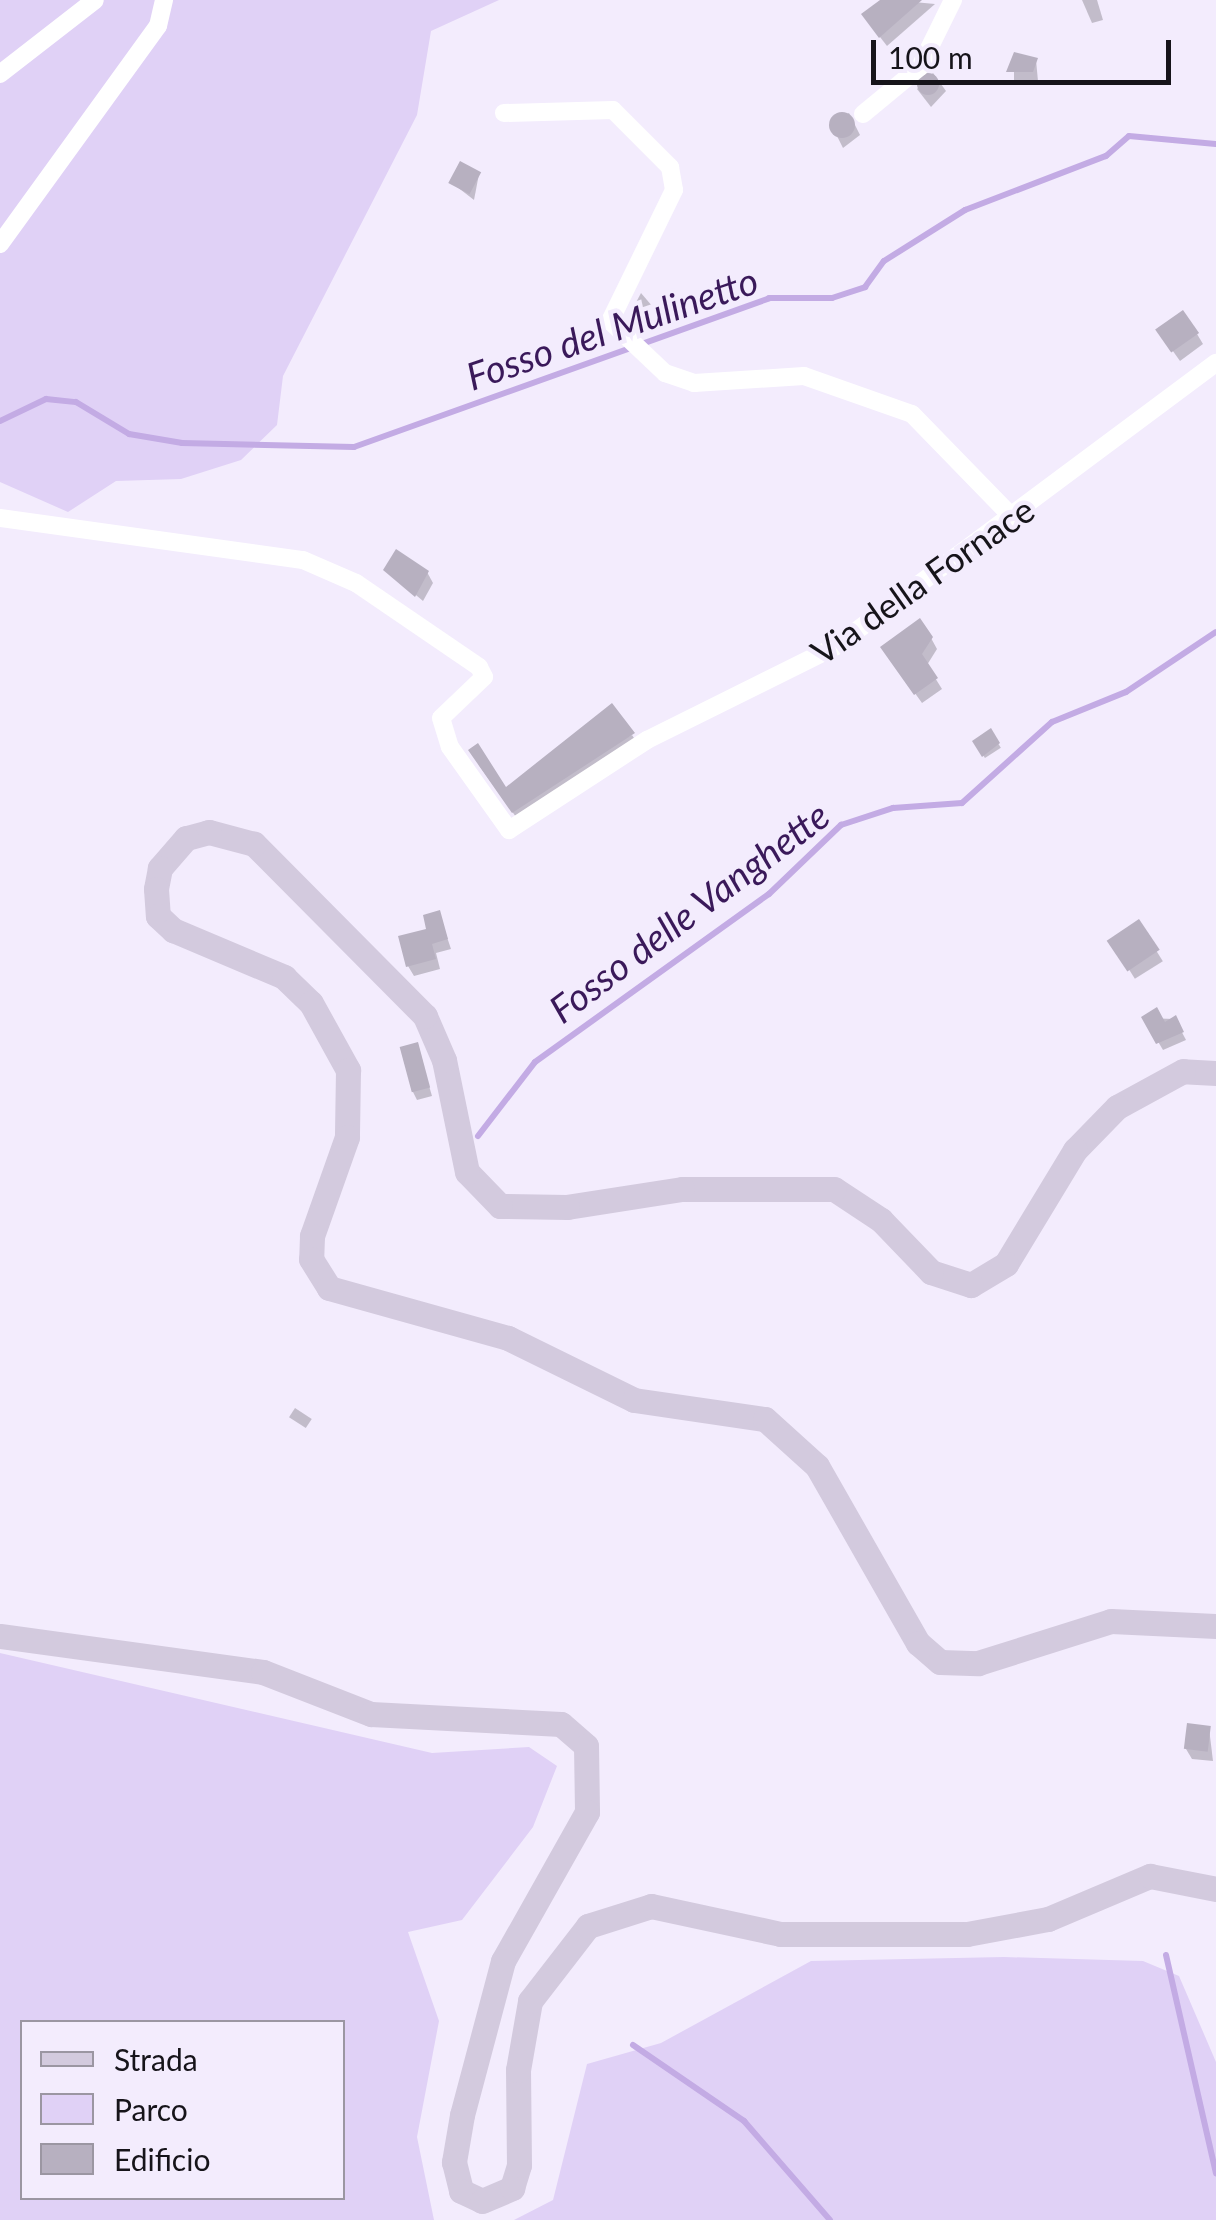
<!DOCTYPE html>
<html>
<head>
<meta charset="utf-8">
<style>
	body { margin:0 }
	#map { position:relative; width:1216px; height:2220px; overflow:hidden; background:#f3ecfd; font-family:Lato,sans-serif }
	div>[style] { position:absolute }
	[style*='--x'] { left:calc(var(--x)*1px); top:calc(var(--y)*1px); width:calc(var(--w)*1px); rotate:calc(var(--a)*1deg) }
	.green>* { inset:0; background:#e0d1f6 }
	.shadow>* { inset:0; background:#0003; transform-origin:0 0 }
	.stream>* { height:6px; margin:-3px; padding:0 3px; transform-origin:3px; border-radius:3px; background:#c3abe4 }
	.building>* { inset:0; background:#b7b0c0; transform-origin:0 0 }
	.round { border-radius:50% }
	.street>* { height:18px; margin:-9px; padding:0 9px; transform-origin:9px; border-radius:9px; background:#fff }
	.secondary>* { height:25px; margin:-12.5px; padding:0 12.5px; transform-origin:12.5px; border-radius:12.5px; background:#d3cade }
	span { translate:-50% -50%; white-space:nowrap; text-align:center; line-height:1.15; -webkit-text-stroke:9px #f3ecfd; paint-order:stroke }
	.street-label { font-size:35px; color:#16141a }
	.water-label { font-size:38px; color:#3a195a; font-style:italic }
	.legend { position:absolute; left:20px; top:2020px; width:325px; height:180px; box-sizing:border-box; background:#f3ecfd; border:2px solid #9b96a2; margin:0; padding:12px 18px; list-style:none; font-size:30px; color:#16141a }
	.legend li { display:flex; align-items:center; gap:20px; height:50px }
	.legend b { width:50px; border:2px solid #9b96a2 }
	.scale { position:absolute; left:871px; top:40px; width:300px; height:45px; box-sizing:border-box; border:5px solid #16141a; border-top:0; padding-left:12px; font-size:30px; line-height:35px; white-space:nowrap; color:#16141a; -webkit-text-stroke:8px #f3ecfd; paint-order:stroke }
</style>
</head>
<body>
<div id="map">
	<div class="green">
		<div style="clip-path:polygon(0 0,499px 0,431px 31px,417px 115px,283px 376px,277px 425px,241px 460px,181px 479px,116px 481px,68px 512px,0 482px)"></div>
		<div style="clip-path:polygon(evenodd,0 1653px,432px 1753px,529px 1747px,557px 1766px,533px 1827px,462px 1920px,408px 1932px,439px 2021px,417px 2137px,434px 2220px,0 2220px,0 1653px,22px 2022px,342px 2022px,342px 2198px,22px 2198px,22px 2022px)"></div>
		<div style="clip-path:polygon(1004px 1957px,1143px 1961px,1179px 1976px,1216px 2062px,1216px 2220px,514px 2220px,553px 2200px,587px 2064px,661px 2043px,811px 1961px)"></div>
	</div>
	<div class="shadow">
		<div style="clip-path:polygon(893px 0,935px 4px,887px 46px,873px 28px)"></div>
		<div style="clip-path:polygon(1082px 0,1097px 0,1103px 20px,1092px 23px)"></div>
		<div style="clip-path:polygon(1014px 55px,1036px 60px,1038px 81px,1014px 82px)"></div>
		<div style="clip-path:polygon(933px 73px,946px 91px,931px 107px,917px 89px)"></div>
		<div style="clip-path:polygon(849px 113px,860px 135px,843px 148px,830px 122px)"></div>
		<div style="clip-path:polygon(479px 174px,474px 200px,452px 183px)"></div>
		<div style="clip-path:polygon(641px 293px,653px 307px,644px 323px,632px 310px)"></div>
		<div style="clip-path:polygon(1197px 334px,1203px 344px,1180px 361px,1165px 340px)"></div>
		<div style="clip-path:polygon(386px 570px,427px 572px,433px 583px,423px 601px)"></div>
		<div style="clip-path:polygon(931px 638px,937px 649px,927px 665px,942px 689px,922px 703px,889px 657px)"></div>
		<div style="left:990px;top:731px;width:20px;height:19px;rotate:57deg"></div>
		<div style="clip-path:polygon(632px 735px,640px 747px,521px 824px,478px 764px,505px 791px)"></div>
		<div style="clip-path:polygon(439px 913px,451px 949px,436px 953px,440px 969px,414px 976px,408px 966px)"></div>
		<div style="left:1139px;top:923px;width:45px;height:33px;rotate:58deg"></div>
		<div style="clip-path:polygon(1144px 1018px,1175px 1019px,1186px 1040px,1163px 1050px)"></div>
		<div style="clip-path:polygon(417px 1045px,432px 1096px,417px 1100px,413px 1092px)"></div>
		<div style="left:295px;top:1408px;width:20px;height:11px;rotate:33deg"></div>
		<div style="clip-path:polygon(1209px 1728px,1213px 1761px,1192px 1759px,1186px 1749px)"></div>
	</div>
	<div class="stream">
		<div style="--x:0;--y:421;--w:51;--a:-25.6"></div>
		<div style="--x:46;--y:399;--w:30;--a:6"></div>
		<div style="--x:76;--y:402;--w:62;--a:31.1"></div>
		<div style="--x:129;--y:434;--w:54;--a:9.6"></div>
		<div style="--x:182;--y:443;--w:172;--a:1.3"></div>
		<div style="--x:354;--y:447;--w:441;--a:-19.7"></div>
		<div style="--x:769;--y:298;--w:63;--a:0"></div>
		<div style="--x:832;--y:298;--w:35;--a:-18"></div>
		<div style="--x:865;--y:287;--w:32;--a:-54"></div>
		<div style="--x:884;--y:261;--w:96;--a:-32.2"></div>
		<div style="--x:965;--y:210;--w:151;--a:-21"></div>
		<div style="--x:1106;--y:156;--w:30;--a:-41"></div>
		<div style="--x:1129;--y:136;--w:87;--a:5.3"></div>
		<div style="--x:478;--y:1136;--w:93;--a:-52.4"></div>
		<div style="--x:535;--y:1062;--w:288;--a:-35.7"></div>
		<div style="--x:769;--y:894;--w:100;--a:-43.8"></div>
		<div style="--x:841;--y:825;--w:55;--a:-18.1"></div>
		<div style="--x:893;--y:808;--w:69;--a:-4.1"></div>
		<div style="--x:962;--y:803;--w:121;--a:-42"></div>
		<div style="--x:1052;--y:722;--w:80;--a:-22.1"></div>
		<div style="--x:1126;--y:692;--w:108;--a:-33.7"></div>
		<div style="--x:1166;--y:1955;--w:224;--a:77.1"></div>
		<div style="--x:633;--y:2045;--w:135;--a:34.4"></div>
		<div style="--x:744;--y:2121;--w:131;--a:49"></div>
	</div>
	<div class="building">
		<div style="clip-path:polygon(880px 0,922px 0,879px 38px,861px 14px)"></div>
		<div style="clip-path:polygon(1014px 52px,1038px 58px,1033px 72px,1006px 72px)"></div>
		<div class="round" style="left:917px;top:73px;width:22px;height:22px"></div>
		<div class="round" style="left:829px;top:112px;width:26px;height:26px"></div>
		<div style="left:460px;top:161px;width:24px;height:25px;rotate:28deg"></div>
		<div style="left:1183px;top:310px;width:28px;height:34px;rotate:55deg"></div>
		<div style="clip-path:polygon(396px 549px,429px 571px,415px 597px,383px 570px)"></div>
		<div style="clip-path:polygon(920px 618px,933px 637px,922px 654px,938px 678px,914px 695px,880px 647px)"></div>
		<div style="clip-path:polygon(612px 703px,635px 733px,512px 813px,468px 750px,478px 743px,506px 787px)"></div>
		<div style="clip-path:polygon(991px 728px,1000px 743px,982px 757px,972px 741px)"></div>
		<div style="clip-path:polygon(440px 910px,448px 939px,432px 944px,436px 959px,406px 967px,398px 936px,426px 929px,423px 915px)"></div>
		<div style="left:1139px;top:919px;width:37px;height:39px;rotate:56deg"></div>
		<div style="clip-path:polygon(1157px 1007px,1165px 1022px,1176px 1015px,1184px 1032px,1156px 1044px,1141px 1017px)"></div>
		<div style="left:418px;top:1042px;width:47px;height:19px;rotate:75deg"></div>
		<div style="left:1187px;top:1723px;width:24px;height:26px;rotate:7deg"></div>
	</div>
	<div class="street">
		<div style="--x:0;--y:74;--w:120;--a:-37.9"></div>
		<div style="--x:504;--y:113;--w:109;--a:-1.6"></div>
		<div style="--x:613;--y:110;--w:81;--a:45"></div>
		<div style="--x:670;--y:167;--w:23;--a:80"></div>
		<div style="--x:674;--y:190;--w:146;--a:116"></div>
		<div style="--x:610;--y:321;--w:76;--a:43.4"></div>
		<div style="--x:665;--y:373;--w:31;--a:19"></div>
		<div style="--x:694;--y:383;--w:110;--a:-3.6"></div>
		<div style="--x:804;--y:376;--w:114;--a:19.4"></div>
		<div style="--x:912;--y:414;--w:145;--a:45.8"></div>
		<div style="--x:863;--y:114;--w:74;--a:-39.5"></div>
		<div style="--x:920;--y:67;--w:75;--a:-63.8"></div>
		<div style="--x:0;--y:244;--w:269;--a:-54.1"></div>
		<div style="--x:158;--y:26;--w:27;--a:-77"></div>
		<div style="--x:0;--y:518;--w:306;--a:7.9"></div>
		<div style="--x:303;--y:560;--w:58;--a:23.5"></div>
		<div style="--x:356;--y:583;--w:149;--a:34.3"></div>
		<div style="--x:479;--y:667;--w:11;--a:63"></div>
		<div style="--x:484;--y:677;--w:59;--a:136.4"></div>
		<div style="--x:441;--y:718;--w:30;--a:73"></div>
		<div style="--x:450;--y:747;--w:102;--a:54.6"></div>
		<div style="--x:509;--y:830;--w:165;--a:-33.1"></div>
		<div style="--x:647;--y:740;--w:211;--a:-26.4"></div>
		<div style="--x:836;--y:646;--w:474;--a:-36.7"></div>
	</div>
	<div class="secondary">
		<div style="--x:1216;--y:1073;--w:33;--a:-177"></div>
		<div style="--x:1183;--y:1071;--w:75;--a:151.4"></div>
		<div style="--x:1117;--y:1107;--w:60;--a:134.3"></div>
		<div style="--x:1075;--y:1150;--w:133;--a:121.2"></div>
		<div style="--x:1006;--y:1264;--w:41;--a:149"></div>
		<div style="--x:971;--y:1285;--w:42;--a:-162"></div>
		<div style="--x:931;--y:1272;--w:72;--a:-133.9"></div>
		<div style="--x:881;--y:1220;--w:56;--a:-146.6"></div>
		<div style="--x:834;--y:1189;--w:152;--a:180"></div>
		<div style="--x:682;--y:1189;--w:116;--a:171.1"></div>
		<div style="--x:567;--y:1207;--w:67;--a:-179.1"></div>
		<div style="--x:500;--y:1206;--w:47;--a:-134.1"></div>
		<div style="--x:467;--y:1172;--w:114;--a:-101.6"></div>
		<div style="--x:444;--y:1060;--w:48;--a:-113.4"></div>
		<div style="--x:425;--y:1016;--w:243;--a:-134.8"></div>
		<div style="--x:254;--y:844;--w:47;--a:-165.1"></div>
		<div style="--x:209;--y:832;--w:24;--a:165"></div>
		<div style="--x:186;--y:838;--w:40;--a:131"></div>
		<div style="--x:160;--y:868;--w:21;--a:101"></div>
		<div style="--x:156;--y:889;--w:27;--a:86"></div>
		<div style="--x:158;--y:916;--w:21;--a:43"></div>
		<div style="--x:173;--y:930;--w:121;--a:22.9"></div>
		<div style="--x:284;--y:977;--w:37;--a:44"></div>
		<div style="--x:311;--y:1003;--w:77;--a:61.1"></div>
		<div style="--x:348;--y:1070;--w:67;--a:90.9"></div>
		<div style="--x:347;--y:1137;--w:105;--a:109.5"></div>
		<div style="--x:312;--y:1236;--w:23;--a:92"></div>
		<div style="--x:311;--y:1259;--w:34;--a:58"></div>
		<div style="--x:329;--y:1288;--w:186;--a:15.6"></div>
		<div style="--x:508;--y:1338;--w:140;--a:26.2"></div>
		<div style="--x:634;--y:1400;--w:132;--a:8.3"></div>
		<div style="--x:765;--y:1419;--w:70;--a:42.1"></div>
		<div style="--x:817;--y:1466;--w:204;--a:60.3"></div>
		<div style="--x:918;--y:1643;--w:29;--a:41"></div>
		<div style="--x:940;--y:1662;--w:38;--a:2"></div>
		<div style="--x:978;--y:1663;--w:139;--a:-17.5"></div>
		<div style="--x:1111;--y:1621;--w:105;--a:2.7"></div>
		<div style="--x:0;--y:1636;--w:265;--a:7.8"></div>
		<div style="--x:263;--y:1672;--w:116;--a:21.3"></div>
		<div style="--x:371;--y:1714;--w:190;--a:3"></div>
		<div style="--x:561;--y:1724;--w:33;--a:41"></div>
		<div style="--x:586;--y:1746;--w:66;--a:89.1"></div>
		<div style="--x:587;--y:1812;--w:171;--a:119.4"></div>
		<div style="--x:503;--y:1961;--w:159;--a:104.9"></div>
		<div style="--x:462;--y:2115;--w:48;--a:99.7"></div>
		<div style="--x:454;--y:2162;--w:30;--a:76"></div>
		<div style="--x:461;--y:2191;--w:23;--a:25"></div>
		<div style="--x:482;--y:2201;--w:33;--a:-23"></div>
		<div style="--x:512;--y:2188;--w:24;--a:-73"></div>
		<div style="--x:519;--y:2165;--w:95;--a:-90.6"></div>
		<div style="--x:518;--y:2070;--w:70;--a:-80.1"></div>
		<div style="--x:530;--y:2001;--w:95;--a:-52.3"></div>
		<div style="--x:588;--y:1926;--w:66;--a:-17.6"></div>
		<div style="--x:651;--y:1906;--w:132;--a:12.2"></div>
		<div style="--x:780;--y:1934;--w:187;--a:0"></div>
		<div style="--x:967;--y:1934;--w:82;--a:-10.5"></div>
		<div style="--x:1048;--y:1919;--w:111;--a:-22.9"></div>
		<div style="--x:1150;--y:1876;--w:67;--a:11.1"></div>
	</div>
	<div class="street-label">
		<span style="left:922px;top:580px;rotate:-35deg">Via della Fornace</span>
	</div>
	<div class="water-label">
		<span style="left:612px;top:328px;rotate:-19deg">Fosso del Mulinetto</span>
		<span style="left:689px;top:912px;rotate:-37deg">Fosso delle Vanghette</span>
	</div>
	<ul class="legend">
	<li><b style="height:12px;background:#d3cade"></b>Strada</li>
	<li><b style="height:28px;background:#e0d1f6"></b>Parco</li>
	<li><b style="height:28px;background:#b7b0c0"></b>Edificio</li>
	</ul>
	<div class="scale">100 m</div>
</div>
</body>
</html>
